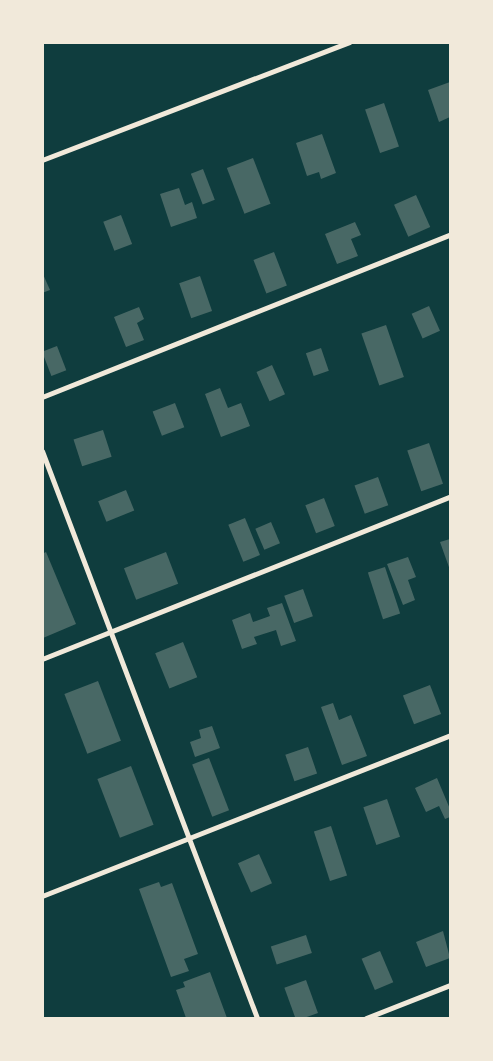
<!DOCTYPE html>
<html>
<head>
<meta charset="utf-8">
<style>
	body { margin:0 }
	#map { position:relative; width:493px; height:1061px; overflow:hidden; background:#0f3d3e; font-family:"PT Sans Narrow",sans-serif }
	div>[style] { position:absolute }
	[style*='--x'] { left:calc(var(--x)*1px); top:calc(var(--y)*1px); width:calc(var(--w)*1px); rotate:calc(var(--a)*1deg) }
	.building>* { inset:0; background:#486865; transform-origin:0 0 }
	.minor>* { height:5px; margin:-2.5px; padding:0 2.5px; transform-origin:2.5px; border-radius:2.5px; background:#f1e9da }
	span { translate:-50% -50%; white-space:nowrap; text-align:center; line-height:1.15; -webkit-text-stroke:4px #f1e9da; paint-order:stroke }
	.frame { position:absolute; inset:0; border:44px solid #f1e9da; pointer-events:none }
</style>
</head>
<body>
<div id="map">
	<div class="building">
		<div style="clip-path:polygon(450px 82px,450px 117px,439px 122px,428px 90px)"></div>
		<div style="left:384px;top:103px;width:46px;height:20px;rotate:71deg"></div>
		<div style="clip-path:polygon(322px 134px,336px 173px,321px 179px,319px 172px,307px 176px,296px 143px)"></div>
		<div style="left:253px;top:158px;width:49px;height:28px;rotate:69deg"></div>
		<div style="left:203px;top:169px;width:33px;height:13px;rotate:69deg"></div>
		<div style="clip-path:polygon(179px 188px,185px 205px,192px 202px,197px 218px,171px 227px,160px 194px)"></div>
		<div style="left:416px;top:195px;width:35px;height:24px;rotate:66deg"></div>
		<div style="left:121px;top:215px;width:31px;height:19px;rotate:69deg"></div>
		<div style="clip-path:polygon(355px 222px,361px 235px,351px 239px,358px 256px,337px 264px,325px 234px)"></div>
		<div style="left:274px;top:252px;width:36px;height:22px;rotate:69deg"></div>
		<div style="clip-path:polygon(42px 272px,50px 290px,42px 293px)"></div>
		<div style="left:200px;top:276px;width:37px;height:22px;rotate:71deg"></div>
		<div style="left:429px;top:306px;width:27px;height:19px;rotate:66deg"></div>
		<div style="clip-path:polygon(139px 307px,144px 319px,137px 323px,144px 340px,126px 347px,114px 317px)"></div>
		<div style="left:386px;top:325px;width:55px;height:26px;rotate:71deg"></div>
		<div style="left:57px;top:346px;width:26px;height:16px;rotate:69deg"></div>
		<div style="left:321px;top:348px;width:24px;height:16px;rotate:71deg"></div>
		<div style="left:272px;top:365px;width:32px;height:17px;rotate:66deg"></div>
		<div style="clip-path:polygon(220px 388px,228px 408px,241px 403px,250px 426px,221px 437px,205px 394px)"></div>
		<div style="left:175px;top:403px;width:26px;height:24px;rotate:69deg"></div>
		<div style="left:103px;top:430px;width:28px;height:31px;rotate:72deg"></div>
		<div style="left:429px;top:443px;width:43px;height:23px;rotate:71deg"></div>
		<div style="left:378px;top:477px;width:30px;height:25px;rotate:70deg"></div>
		<div style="left:126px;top:490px;width:22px;height:30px;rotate:68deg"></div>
		<div style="left:324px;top:498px;width:30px;height:20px;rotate:69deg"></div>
		<div style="left:245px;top:518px;width:40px;height:18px;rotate:68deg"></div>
		<div style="left:271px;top:522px;width:23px;height:17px;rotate:67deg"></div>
		<div style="clip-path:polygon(450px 539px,450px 570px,440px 542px)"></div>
		<div style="clip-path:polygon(46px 552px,76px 624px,43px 638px,42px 554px)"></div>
		<div style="left:166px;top:552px;width:34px;height:45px;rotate:69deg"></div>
		<div style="clip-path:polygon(408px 557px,416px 577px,408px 580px,415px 600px,403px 605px,387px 564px)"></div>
		<div style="left:385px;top:567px;width:49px;height:18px;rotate:72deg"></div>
		<div style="left:303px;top:589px;width:29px;height:20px;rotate:70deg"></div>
		<div style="clip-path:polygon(282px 603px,296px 641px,281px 646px,276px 630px,254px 637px,257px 644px,242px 649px,232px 620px,250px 613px,253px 622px,270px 616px,267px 608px)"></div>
		<div style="left:183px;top:642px;width:38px;height:30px;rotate:68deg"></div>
		<div style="left:98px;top:681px;width:64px;height:36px;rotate:69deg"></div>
		<div style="left:430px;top:685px;width:31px;height:29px;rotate:69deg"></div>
		<div style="clip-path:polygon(333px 703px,339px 720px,351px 715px,367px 756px,342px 765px,321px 707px)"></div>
		<div style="clip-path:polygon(212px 726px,220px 748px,195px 757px,190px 742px,201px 738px,199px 730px)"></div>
		<div style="left:308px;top:747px;width:28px;height:24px;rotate:71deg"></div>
		<div style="left:209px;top:758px;width:56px;height:18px;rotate:69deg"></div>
		<div style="left:131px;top:766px;width:63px;height:36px;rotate:69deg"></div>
		<div style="clip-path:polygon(437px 778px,450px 809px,450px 817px,445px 819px,439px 806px,426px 812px,415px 788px)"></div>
		<div style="left:387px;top:799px;width:40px;height:25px;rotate:71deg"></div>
		<div style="left:331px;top:826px;width:52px;height:18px;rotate:72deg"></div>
		<div style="left:259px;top:854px;width:32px;height:23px;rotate:66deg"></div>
		<div style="clip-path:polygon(159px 882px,161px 887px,172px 883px,198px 954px,184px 959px,189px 971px,171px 977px,139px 889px)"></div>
		<div style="clip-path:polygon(443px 931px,450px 958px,426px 967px,416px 942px)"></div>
		<div style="left:306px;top:935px;width:19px;height:37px;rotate:72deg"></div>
		<div style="left:380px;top:951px;width:34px;height:20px;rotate:67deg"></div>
		<div style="clip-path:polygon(210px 972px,227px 1018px,186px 1018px,176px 990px,185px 987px,183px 982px)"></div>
		<div style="left:306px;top:980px;width:35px;height:23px;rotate:70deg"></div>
	</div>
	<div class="minor">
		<div style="--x:42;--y:160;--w:329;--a:-21"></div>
		<div style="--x:42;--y:397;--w:439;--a:-21.7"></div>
		<div style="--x:42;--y:451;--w:606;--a:69.23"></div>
		<div style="--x:42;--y:659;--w:439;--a:-21.7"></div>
		<div style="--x:42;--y:896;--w:439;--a:-21.5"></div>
		<div style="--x:366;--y:1018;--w:90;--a:-21.4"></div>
	</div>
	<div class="frame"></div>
</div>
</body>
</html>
